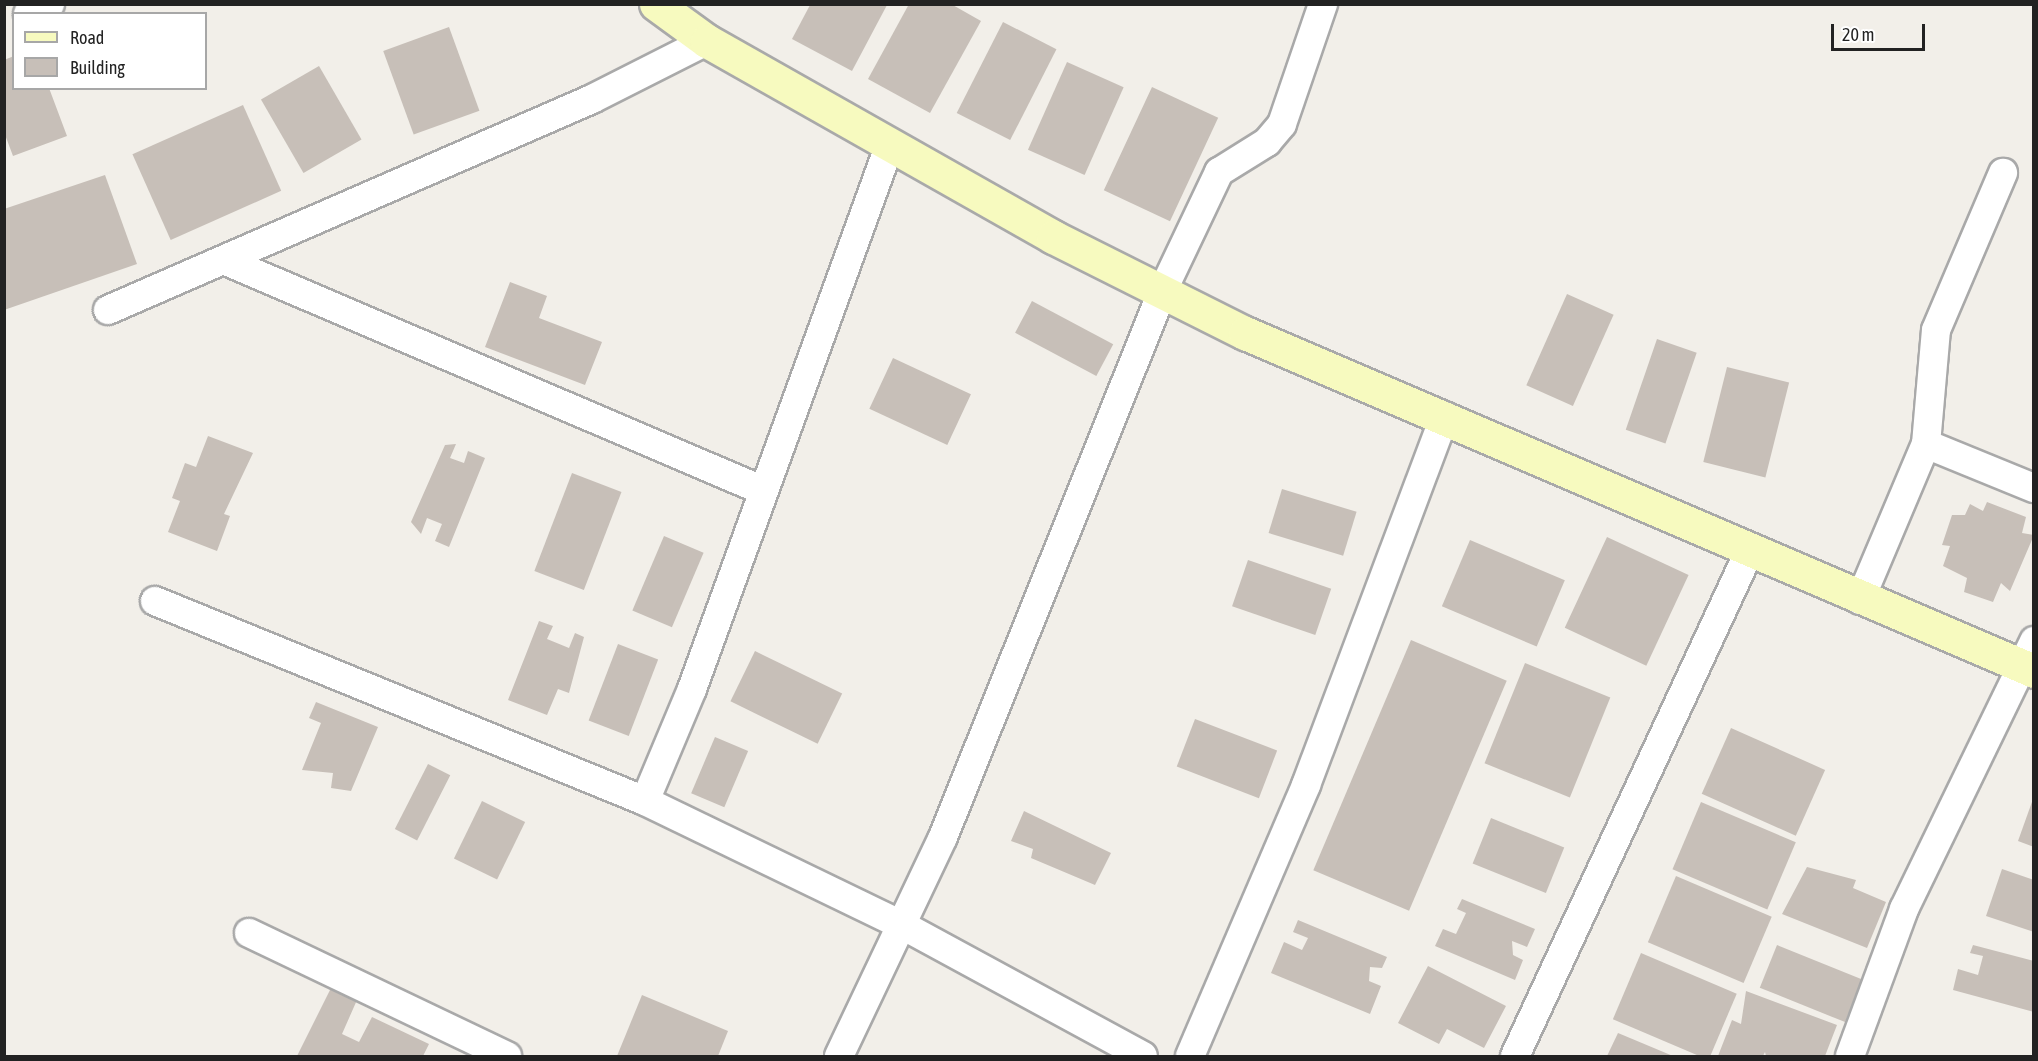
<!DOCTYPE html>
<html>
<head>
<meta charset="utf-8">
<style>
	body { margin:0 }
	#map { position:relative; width:2038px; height:1061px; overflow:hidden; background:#f2efe9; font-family:"Asap Condensed",sans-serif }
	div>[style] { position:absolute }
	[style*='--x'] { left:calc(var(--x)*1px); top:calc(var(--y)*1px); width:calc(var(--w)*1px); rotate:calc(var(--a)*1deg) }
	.building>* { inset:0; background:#c7bfb8; transform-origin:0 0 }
	.roads { filter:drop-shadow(2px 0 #a9a9a9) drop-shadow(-2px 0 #a9a9a9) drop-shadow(0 2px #a9a9a9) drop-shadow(0 -2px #a9a9a9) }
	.street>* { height:28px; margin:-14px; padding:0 14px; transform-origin:14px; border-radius:14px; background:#fff }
	.secondary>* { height:33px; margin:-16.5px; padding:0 16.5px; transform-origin:16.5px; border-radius:16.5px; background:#f7fabf }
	span { translate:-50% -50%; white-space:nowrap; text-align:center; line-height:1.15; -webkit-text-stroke:5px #fff; paint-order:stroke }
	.frame { position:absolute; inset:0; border:6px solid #222; pointer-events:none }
	.legend { position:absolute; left:12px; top:12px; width:195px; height:78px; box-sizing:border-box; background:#fff; border:2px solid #a7a7a7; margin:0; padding:8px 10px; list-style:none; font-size:18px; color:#222 }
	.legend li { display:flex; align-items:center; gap:12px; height:30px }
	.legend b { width:30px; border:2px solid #a7a7a7 }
	.scale { position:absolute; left:1831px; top:24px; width:94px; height:27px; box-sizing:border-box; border:3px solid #222; border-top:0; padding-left:8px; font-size:18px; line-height:21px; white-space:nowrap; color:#222; -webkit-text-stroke:4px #fff; paint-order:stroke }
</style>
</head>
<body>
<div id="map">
	<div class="building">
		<div style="clip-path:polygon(909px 4px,951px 4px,981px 21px,930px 113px,868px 79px)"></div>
		<div style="clip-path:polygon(810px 5px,887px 5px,852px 71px,792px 39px)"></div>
		<div style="left:1003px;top:22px;width:60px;height:102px;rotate:27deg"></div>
		<div style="left:449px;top:27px;width:89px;height:70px;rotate:70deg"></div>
		<div style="clip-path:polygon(14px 56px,14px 88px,49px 88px,67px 136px,13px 156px,4px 132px,4px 60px)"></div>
		<div style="left:1067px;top:62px;width:62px;height:96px;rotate:24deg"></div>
		<div style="left:319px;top:66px;width:85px;height:67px;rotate:60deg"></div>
		<div style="left:1152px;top:87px;width:73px;height:114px;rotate:25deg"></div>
		<div style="left:243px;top:105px;width:94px;height:121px;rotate:66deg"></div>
		<div style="clip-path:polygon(105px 175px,137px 264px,4px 310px,4px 209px)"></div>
		<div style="clip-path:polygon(510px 282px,547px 296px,539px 318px,602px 342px,585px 385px,485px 347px)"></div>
		<div style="left:1567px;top:294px;width:51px;height:100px;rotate:24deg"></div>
		<div style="left:1032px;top:301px;width:92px;height:36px;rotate:28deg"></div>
		<div style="left:1657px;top:339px;width:42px;height:96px;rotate:19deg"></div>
		<div style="left:893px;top:358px;width:86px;height:56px;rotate:25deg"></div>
		<div style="left:1727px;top:367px;width:64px;height:98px;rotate:14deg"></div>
		<div style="clip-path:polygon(208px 436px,253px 453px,224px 514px,230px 516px,217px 551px,168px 532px,180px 501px,172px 498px,185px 463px,196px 467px)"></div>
		<div style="clip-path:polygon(456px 444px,450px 458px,464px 463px,468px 451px,485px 458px,449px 547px,435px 541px,442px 524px,427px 518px,421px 534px,411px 522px,445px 445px)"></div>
		<div style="left:572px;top:473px;width:53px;height:105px;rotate:21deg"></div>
		<div style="left:1282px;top:489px;width:78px;height:46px;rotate:17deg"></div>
		<div style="clip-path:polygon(1987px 502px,2026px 517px,2022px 533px,2034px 535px,2010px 591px,2001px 583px,1993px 602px,1964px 592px,1967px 578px,1943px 566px,1950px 546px,1942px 545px,1952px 515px,1965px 515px,1970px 504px,1983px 511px)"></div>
		<div style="left:664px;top:536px;width:43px;height:81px;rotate:23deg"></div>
		<div style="left:1607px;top:537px;width:90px;height:100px;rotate:25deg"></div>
		<div style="left:1470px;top:540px;width:103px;height:72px;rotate:23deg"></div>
		<div style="left:1248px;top:560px;width:88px;height:49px;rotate:19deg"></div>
		<div style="clip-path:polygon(539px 621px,553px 626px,547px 639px,569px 648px,575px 633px,584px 637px,569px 693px,558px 689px,547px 715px,508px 700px)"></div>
		<div style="left:1411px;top:640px;width:104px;height:250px;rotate:23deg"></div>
		<div style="left:618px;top:644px;width:43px;height:82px;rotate:21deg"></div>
		<div style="left:755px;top:651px;width:97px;height:56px;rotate:26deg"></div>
		<div style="left:1525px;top:663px;width:92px;height:108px;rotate:22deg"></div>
		<div style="clip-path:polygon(316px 702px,378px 727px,351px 791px,331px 788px,333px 773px,302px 770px,321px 723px,309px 718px)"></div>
		<div style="left:1195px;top:719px;width:88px;height:51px;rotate:21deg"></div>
		<div style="left:1731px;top:728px;width:103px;height:72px;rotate:24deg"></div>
		<div style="left:715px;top:737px;width:36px;height:61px;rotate:23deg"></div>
		<div style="left:428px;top:764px;width:25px;height:73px;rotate:27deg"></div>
		<div style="clip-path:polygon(2033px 799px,2034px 799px,2034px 847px,2018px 841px)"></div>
		<div style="left:482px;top:801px;width:48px;height:64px;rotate:26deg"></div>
		<div style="left:1701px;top:802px;width:103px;height:73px;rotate:23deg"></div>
		<div style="clip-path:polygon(1024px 811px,1111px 853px,1095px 885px,1031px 858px,1033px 849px,1011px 841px)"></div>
		<div style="left:1491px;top:818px;width:79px;height:49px;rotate:22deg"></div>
		<div style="clip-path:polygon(1807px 867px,1856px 880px,1853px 888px,1886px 902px,1867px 948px,1782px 914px)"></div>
		<div style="clip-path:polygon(2002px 869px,2034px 880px,2034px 932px,1986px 916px)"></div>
		<div style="left:1676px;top:876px;width:104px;height:72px;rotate:23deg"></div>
		<div style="clip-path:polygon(1462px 899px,1535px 929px,1527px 947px,1512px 941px,1513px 955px,1523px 960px,1515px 980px,1435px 946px,1443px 929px,1456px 934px,1466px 913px,1457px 909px)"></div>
		<div style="clip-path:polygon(1298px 920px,1387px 957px,1382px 968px,1370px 967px,1369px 981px,1381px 986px,1370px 1014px,1271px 973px,1284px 942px,1302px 950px,1308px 938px,1293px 932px)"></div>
		<div style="left:1777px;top:945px;width:92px;height:46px;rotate:22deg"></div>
		<div style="clip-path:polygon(1973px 945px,2034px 961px,2034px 1012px,1953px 990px,1958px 969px,1978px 975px,1983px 956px,1970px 953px)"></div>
		<div style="left:1641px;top:953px;width:104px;height:72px;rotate:23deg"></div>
		<div style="clip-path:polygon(1428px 966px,1506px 1006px,1484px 1048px,1447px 1029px,1439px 1044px,1398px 1023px)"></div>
		<div style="clip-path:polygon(331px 988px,357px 1000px,342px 1034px,359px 1042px,372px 1017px,429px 1044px,423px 1056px,297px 1056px)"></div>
		<div style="clip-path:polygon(1746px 991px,1837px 1025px,1825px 1056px,1766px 1056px,1765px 1052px,1763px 1056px,1718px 1056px,1732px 1020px,1741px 1024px)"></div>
		<div style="clip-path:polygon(642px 995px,728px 1031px,718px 1056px,617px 1056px)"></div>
		<div style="clip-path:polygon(1618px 1033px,1673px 1056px,1607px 1056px)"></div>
	</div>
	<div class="roads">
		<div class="street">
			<div style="--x:28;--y:14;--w:24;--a:-24"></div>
			<div style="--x:226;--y:261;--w:585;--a:23.15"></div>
			<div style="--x:108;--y:310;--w:528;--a:-23.55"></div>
			<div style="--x:592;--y:99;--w:129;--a:-26.8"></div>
			<div style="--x:1926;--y:444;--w:117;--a:22.2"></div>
			<div style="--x:1860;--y:600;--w:169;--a:-67.1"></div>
			<div style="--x:1926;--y:444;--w:114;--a:-85"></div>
			<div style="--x:1936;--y:330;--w:171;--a:-66.9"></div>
			<div style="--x:155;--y:601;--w:529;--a:22.2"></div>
			<div style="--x:645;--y:801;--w:285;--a:25.8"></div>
			<div style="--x:902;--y:925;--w:274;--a:28.5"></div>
			<div style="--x:645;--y:801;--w:121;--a:-67.2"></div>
			<div style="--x:692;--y:689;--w:580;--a:-70.03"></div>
			<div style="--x:249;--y:933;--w:286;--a:25.5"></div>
			<div style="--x:839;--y:1056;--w:242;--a:-64.6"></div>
			<div style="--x:943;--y:837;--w:590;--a:-68.09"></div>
			<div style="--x:1163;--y:290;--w:131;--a:-64.6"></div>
			<div style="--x:1219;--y:172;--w:57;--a:-32"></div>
			<div style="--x:1267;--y:142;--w:23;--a:-50"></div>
			<div style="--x:1282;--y:124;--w:127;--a:-71.1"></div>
			<div style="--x:1190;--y:1056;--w:295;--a:-66.8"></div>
			<div style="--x:1306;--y:785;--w:394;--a:-69.4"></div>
			<div style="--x:1515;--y:1056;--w:558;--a:-65.09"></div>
			<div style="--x:1850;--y:1056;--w:157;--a:-69.8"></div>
			<div style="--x:1904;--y:909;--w:298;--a:-64.1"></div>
		</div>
		<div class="secondary">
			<div style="--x:656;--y:4;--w:63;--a:36"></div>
			<div style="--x:707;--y:41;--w:398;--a:29.5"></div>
			<div style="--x:1053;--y:237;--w:215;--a:26.6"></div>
			<div style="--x:1245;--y:333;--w:858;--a:23.19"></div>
		</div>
	</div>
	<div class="frame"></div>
	<ul class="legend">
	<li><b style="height:8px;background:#f7fabf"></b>Road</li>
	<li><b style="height:16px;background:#c7bfb8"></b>Building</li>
	</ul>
	<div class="scale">20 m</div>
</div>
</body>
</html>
